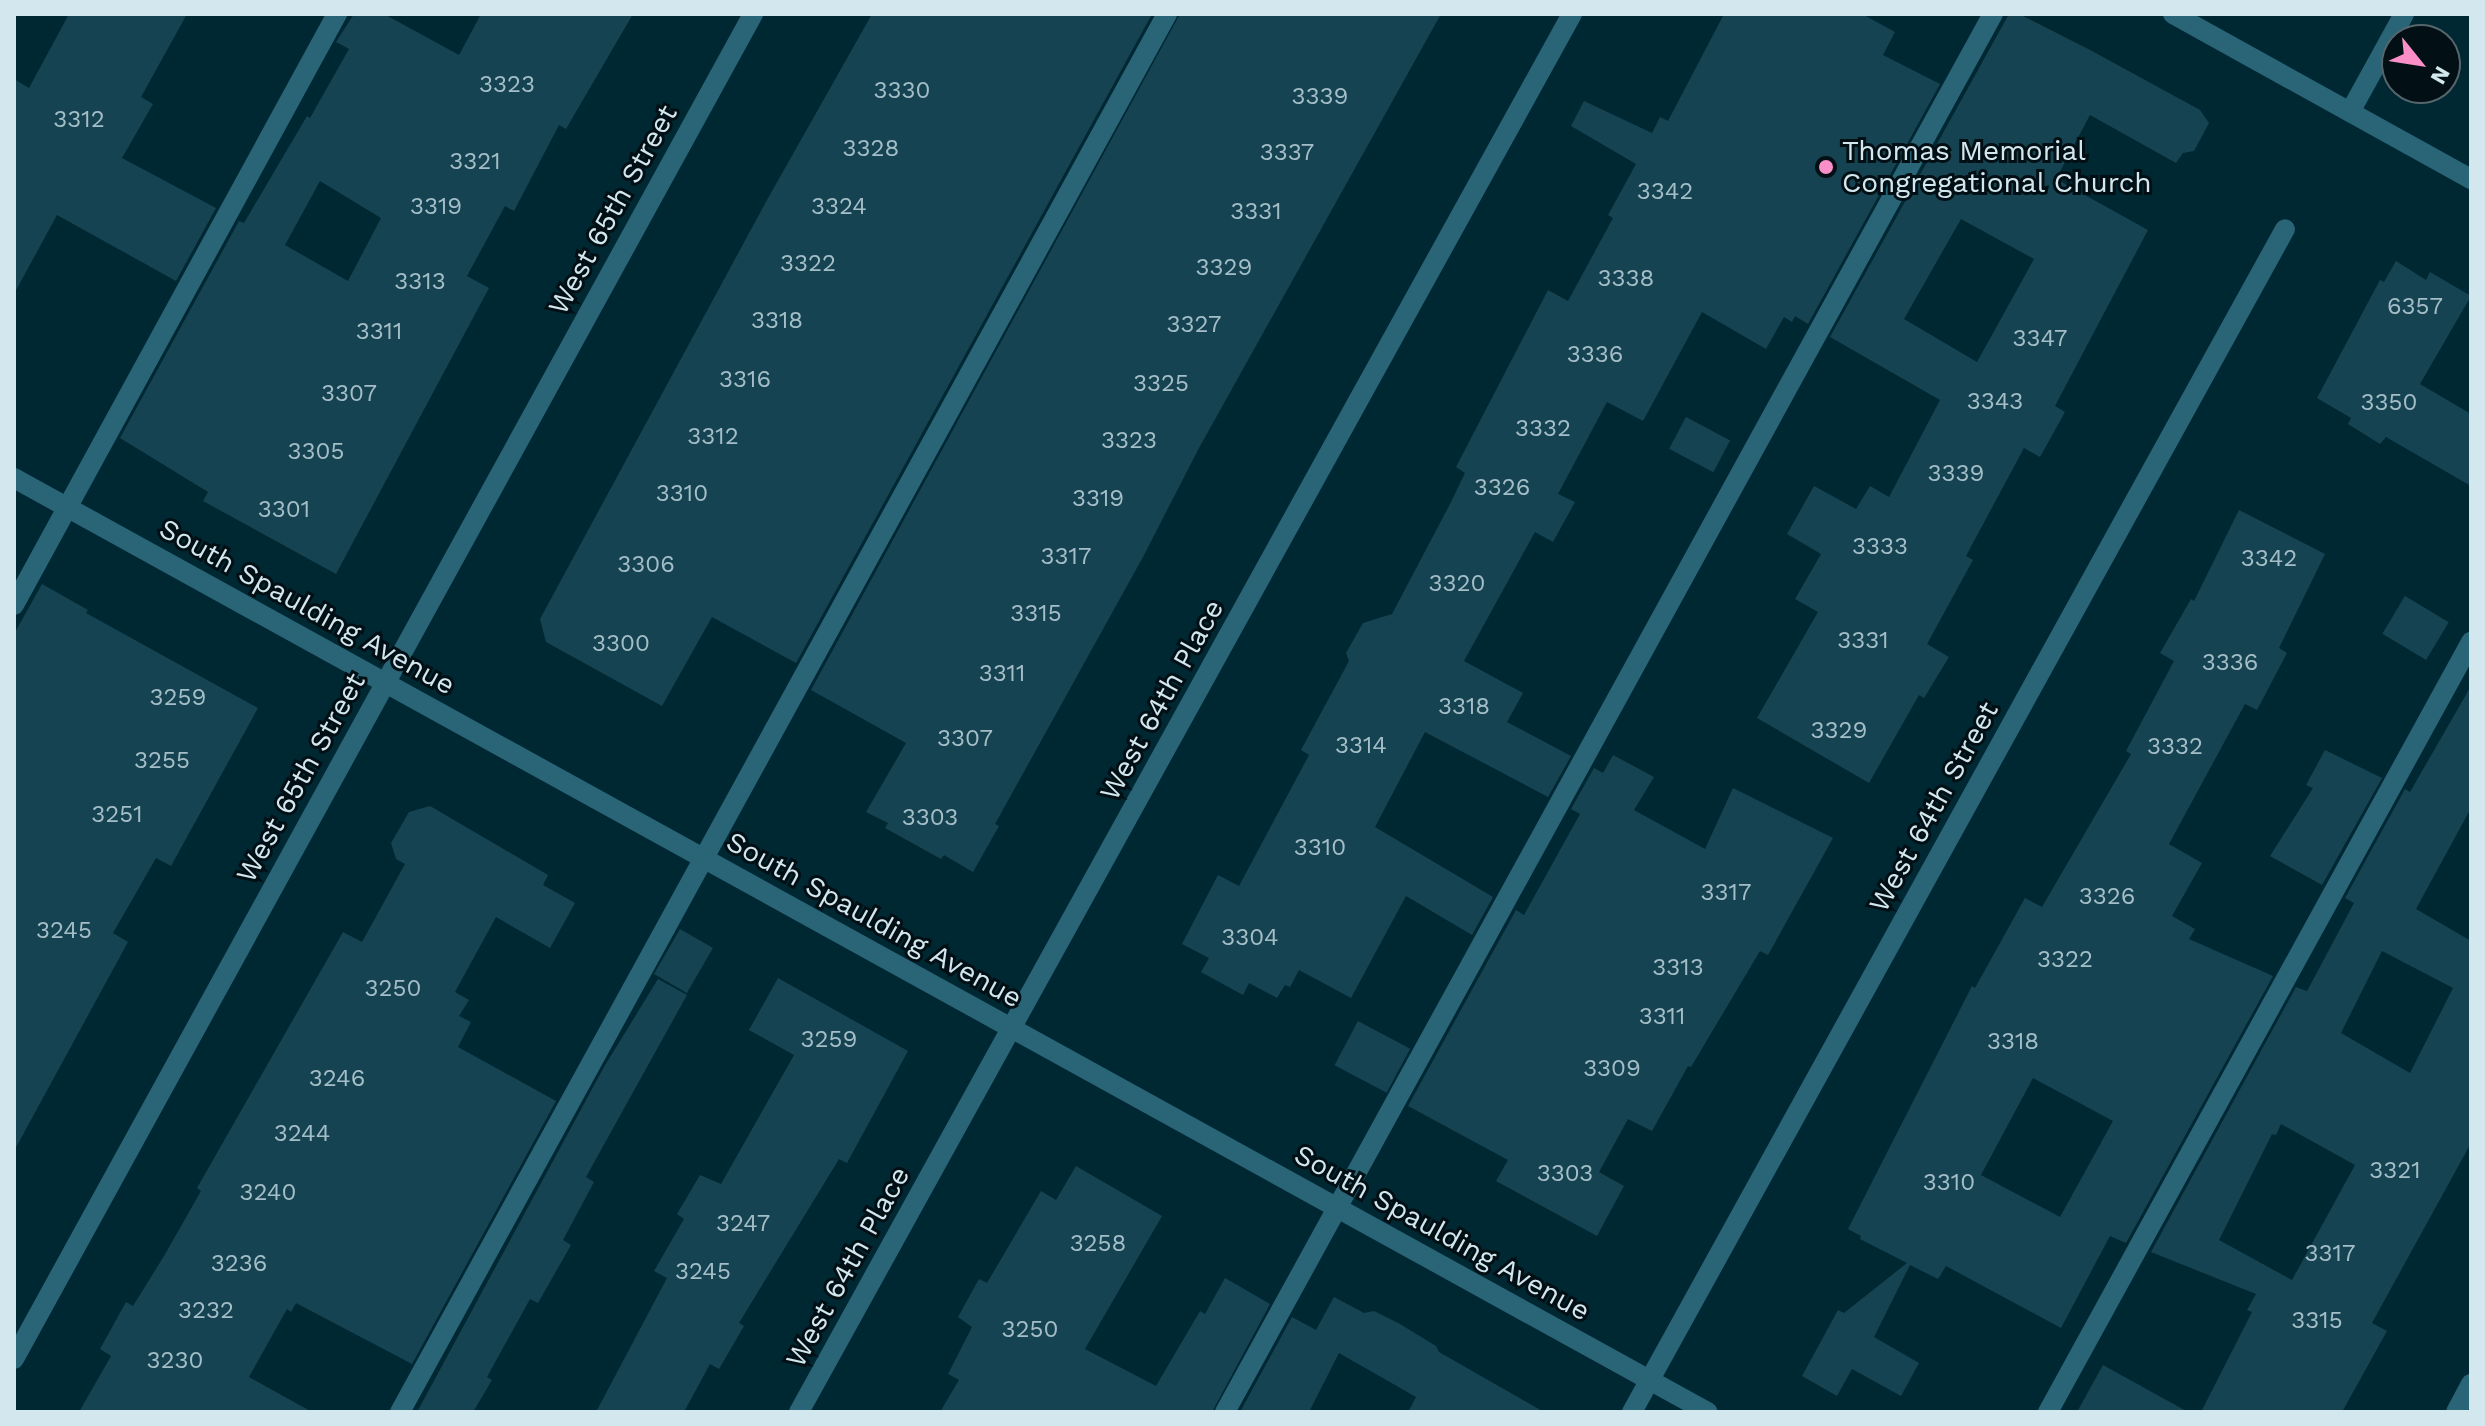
<!DOCTYPE html>
<html>
<head>
<meta charset="utf-8">
<style>
	body { margin:0 }
	#map { position:relative; width:2485px; height:1426px; overflow:hidden; background:#002833; font-family:"Work Sans",sans-serif }
	div>[style] { position:absolute }
	[style*='--x'] { left:calc(var(--x)*1px); top:calc(var(--y)*1px); width:calc(var(--w)*1px); rotate:calc(var(--a)*1deg) }
	.building>* { inset:0; background:#164351; transform-origin:0 0 }
	.minor>* { height:20px; margin:-10px; padding:0 10px; transform-origin:10px; border-radius:10px; background:#296477 }
	.dots>* { width:22px; height:22px; translate:-50% -50%; box-sizing:border-box; border:4px solid #020f14; border-radius:50% }
	span { translate:-50% -50%; white-space:nowrap; text-align:center; line-height:1.15; -webkit-text-stroke:6px #020f14; paint-order:stroke }
	.number-label { font-size:24px; color:#a4bec8 }
	.number-label span { -webkit-text-stroke-width:0 }
	.poi-label { font-size:28px; color:#d3e7ef }
	.left { translate:0 -50%; text-align:left }
	.street-label { font-size:28px; color:#d3e7ef }
	.frame { position:absolute; inset:0; border:16px solid #d3e7ef; pointer-events:none }
	.north { position:absolute; left:2381px; top:24px; width:80px; height:80px; box-sizing:border-box; background:#020f14; border:2px solid #56656c; border-radius:50%; rotate:120deg; font-size:22px; font-weight:700; line-height:32px; text-align:center; color:#d3e7ef }
	.north::after { content:''; display:block; margin:auto; width:28px; height:36px; background:#fa8fc8; clip-path:polygon(50% 0,100% 100%,50% 72%,0 100%) }
</style>
</head>
<body>
<div id="map">
	<div class="building">
		<div style="clip-path:polygon(69px 14px,187px 14px,141px 97px,153px 104px,122px 158px,216px 208px,176px 281px,57px 215px,14px 294px,14px 79px,29px 88px)"></div>
		<div style="clip-path:polygon(evenodd,354px 14px,384px 14px,459px 55px,481px 14px,633px 14px,566px 129px,559px 125px,514px 211px,505px 206px,467px 276px,489px 288px,336px 574px,203px 501px,208px 492px,120px 438px,239px 221px,244px 223px,307px 116px,310px 118px,349px 49px,336px 42px,354px 14px,320px 181px,381px 218px,348px 281px,285px 245px,320px 181px)"></div>
		<div style="clip-path:polygon(872px 14px,1152px 14px,796px 663px,712px 617px,662px 706px,546px 642px,540px 619px,767px 200px)"></div>
		<div style="clip-path:polygon(1180px 14px,1441px 14px,1199px 448px,1143px 557px,995px 824px,999px 826px,973px 872px,944px 855px,941px 859px,885px 828px,888px 823px,866px 812px,906px 743px,811px 690px)"></div>
		<div style="clip-path:polygon(1724px 14px,1862px 14px,1895px 32px,1883px 55px,1940px 84px,1808px 324px,1795px 316px,1792px 322px,1784px 317px,1766px 349px,1702px 312px,1643px 421px,1607px 402px,1558px 494px,1575px 502px,1553px 542px,1535px 532px,1464px 661px,1523px 693px,1507px 722px,1571px 756px,1548px 797px,1425px 732px,1375px 827px,1493px 897px,1472px 935px,1406px 896px,1351px 998px,1299px 970px,1290px 987px,1285px 985px,1277px 998px,1249px 983px,1243px 995px,1201px 972px,1209px 958px,1182px 944px,1218px 875px,1239px 886px,1309px 755px,1301px 750px,1349px 661px,1346px 653px,1363px 623px,1392px 614px,1450px 504px,1465px 473px,1456px 467px,1548px 290px,1568px 301px,1613px 218px,1608px 215px,1636px 164px,1571px 126px,1584px 101px,1652px 133px,1660px 117px,1668px 121px)"></div>
		<div style="clip-path:polygon(evenodd,2009px 14px,2019px 14px,2092px 51px,2200px 110px,2209px 123px,2194px 151px,2183px 153px,2176px 163px,2090px 115px,2056px 179px,2148px 230px,2055px 406px,2065px 412px,2040px 457px,2024px 448px,1966px 556px,1973px 560px,1927px 644px,1949px 657px,1924px 698px,1919px 695px,1869px 783px,1757px 718px,1818px 612px,1795px 599px,1821px 554px,1787px 534px,1814px 486px,1856px 509px,1870px 486px,1889px 497px,1940px 400px,1830px 337px,2009px 14px,1961px 219px,2034px 259px,1977px 362px,1904px 319px,1961px 219px)"></div>
		<div style="clip-path:polygon(2396px 261px,2426px 280px,2430px 272px,2471px 296px,2420px 384px,2471px 414px,2471px 486px,2386px 437px,2380px 444px,2348px 424px,2351px 418px,2317px 398px,2380px 280px,2384px 282px)"></div>
		<div style="left:1686px;top:417px;width:50px;height:36px;rotate:28deg"></div>
		<div style="clip-path:polygon(evenodd,2239px 510px,2325px 554px,2279px 648px,2287px 653px,2257px 710px,2245px 704px,2169px 844px,2202px 863px,2172px 916px,2195px 929px,2189px 939px,2273px 976px,2126px 1243px,2110px 1236px,2061px 1328px,1946px 1266px,1938px 1279px,1910px 1265px,1874px 1337px,1919px 1363px,1901px 1396px,1852px 1369px,1837px 1396px,1802px 1376px,1838px 1310px,1844px 1313px,1907px 1263px,1860px 1239px,1861px 1236px,1848px 1229px,1972px 986px,1975px 988px,2025px 898px,2042px 907px,2131px 754px,2126px 751px,2174px 661px,2160px 653px,2191px 599px,2194px 601px,2239px 510px,2033px 1078px,2113px 1121px,2060px 1217px,1981px 1175px,2033px 1078px)"></div>
		<div style="clip-path:polygon(42px 584px,88px 610px,86px 613px,258px 708px,171px 866px,156px 858px,132px 900px,113px 933px,128px 942px,14px 1151px,14px 634px)"></div>
		<div style="left:2405px;top:596px;width:51px;height:44px;rotate:31deg"></div>
		<div style="clip-path:polygon(evenodd,2471px 686px,2471px 808px,2416px 909px,2471px 941px,2471px 1143px,2372px 1323px,2387px 1331px,2342px 1412px,2201px 1412px,2252px 1312px,2247px 1310px,2256px 1294px,2151px 1252px,2296px 987px,2307px 991px,2354px 903px,2345px 898px,2405px 789px,2410px 792px,2471px 686px,2382px 951px,2453px 988px,2410px 1073px,2341px 1033px,2382px 951px,2471px 686px,2281px 1124px,2355px 1165px,2292px 1280px,2219px 1240px,2272px 1134px,2276px 1135px,2281px 1124px)"></div>
		<div style="clip-path:polygon(2325px 750px,2382px 778px,2322px 885px,2270px 856px,2313px 788px,2306px 785px)"></div>
		<div style="clip-path:polygon(1613px 755px,1654px 777px,1634px 810px,1705px 849px,1733px 788px,1833px 838px,1768px 955px,1760px 951px,1691px 1067px,1688px 1066px,1652px 1131px,1628px 1119px,1599px 1172px,1624px 1186px,1597px 1236px,1496px 1181px,1508px 1160px,1408px 1106px,1516px 910px,1524px 915px,1580px 814px,1571px 809px,1594px 768px,1603px 773px)"></div>
		<div style="clip-path:polygon(430px 806px,548px 875px,543px 885px,575px 903px,550px 948px,496px 917px,455px 992px,469px 1000px,459px 1016px,471px 1022px,458px 1047px,556px 1101px,412px 1364px,296px 1303px,291px 1312px,287px 1309px,249px 1377px,312px 1412px,79px 1412px,111px 1356px,100px 1349px,126px 1302px,133px 1306px,164px 1256px,201px 1191px,197px 1188px,343px 932px,362px 942px,405px 864px,396px 859px,391px 843px,409px 812px)"></div>
		<div style="left:680px;top:929px;width:38px;height:52px;rotate:30deg"></div>
		<div style="clip-path:polygon(778px 978px,908px 1051px,847px 1163px,839px 1159px,739px 1323px,744px 1326px,719px 1369px,710px 1364px,684px 1412px,596px 1412px,667px 1278px,654px 1271px,684px 1219px,677px 1214px,700px 1175px,721px 1184px,794px 1055px,749px 1030px)"></div>
		<div style="clip-path:polygon(658px 979px,687px 995px,586px 1177px,594px 1182px,563px 1240px,571px 1245px,538px 1303px,530px 1299px,487px 1377px,492px 1380px,473px 1412px,417px 1412px,604px 1067px)"></div>
		<div style="left:1358px;top:1021px;width:59px;height:50px;rotate:28deg"></div>
		<div style="clip-path:polygon(1076px 1166px,1162px 1216px,1085px 1349px,1156px 1386px,1200px 1311px,1205px 1314px,1225px 1278px,1270px 1304px,1212px 1412px,940px 1412px,959px 1380px,948px 1374px,972px 1327px,958px 1317px,979px 1279px,987px 1283px,1041px 1191px,1056px 1200px)"></div>
		<div style="clip-path:polygon(1334px 1297px,1364px 1313px,1374px 1311px,1400px 1324px,1436px 1346px,1439px 1352px,1544px 1412px,1408px 1412px,1416px 1397px,1339px 1353px,1309px 1412px,1240px 1412px,1292px 1317px,1316px 1330px)"></div>
		<div style="clip-path:polygon(2103px 1365px,2188px 1412px,2077px 1412px)"></div>
	</div>
	<div class="minor">
		<div style="--x:2173;--y:14;--w:341;--a:29"></div>
		<div style="--x:2350;--y:112;--w:112;--a:-61.1"></div>
		<div style="--x:14;--y:478;--w:1934;--a:28.88"></div>
		<div style="--x:14;--y:605;--w:674;--a:-61.34"></div>
		<div style="--x:14;--y:1359;--w:1535;--a:-61.21"></div>
		<div style="--x:400;--y:1412;--w:1595;--a:-61.25"></div>
		<div style="--x:799;--y:1412;--w:1597;--a:-61.06"></div>
		<div style="--x:1225;--y:1412;--w:1595;--a:-61.22"></div>
		<div style="--x:1632;--y:1412;--w:1351;--a:-61.1"></div>
		<div style="--x:2048;--y:1412;--w:879;--a:-61.22"></div>
		<div style="--x:2456;--y:1412;--w:32;--a:-62"></div>
	</div>
	<div class="dots">
		<div style="left:1826px;top:167px;background:#fa8fc8"></div>
	</div>
	<div class="number-label">
		<span style="left:507px;top:85px">3323</span>
		<span style="left:902px;top:91px">3330</span>
		<span style="left:1320px;top:97px">3339</span>
		<span style="left:79px;top:120px">3312</span>
		<span style="left:871px;top:149px">3328</span>
		<span style="left:1287px;top:153px">3337</span>
		<span style="left:475px;top:162px">3321</span>
		<span style="left:1665px;top:192px">3342</span>
		<span style="left:436px;top:207px">3319</span>
		<span style="left:839px;top:207px">3324</span>
		<span style="left:1256px;top:212px">3331</span>
		<span style="left:808px;top:264px">3322</span>
		<span style="left:1224px;top:268px">3329</span>
		<span style="left:1626px;top:279px">3338</span>
		<span style="left:420px;top:282px">3313</span>
		<span style="left:2415px;top:307px">6357</span>
		<span style="left:777px;top:321px">3318</span>
		<span style="left:1194px;top:325px">3327</span>
		<span style="left:379px;top:332px">3311</span>
		<span style="left:2040px;top:339px">3347</span>
		<span style="left:1595px;top:355px">3336</span>
		<span style="left:745px;top:380px">3316</span>
		<span style="left:1161px;top:384px">3325</span>
		<span style="left:349px;top:394px">3307</span>
		<span style="left:1995px;top:402px">3343</span>
		<span style="left:2389px;top:403px">3350</span>
		<span style="left:1543px;top:429px">3332</span>
		<span style="left:713px;top:437px">3312</span>
		<span style="left:1129px;top:441px">3323</span>
		<span style="left:316px;top:452px">3305</span>
		<span style="left:1956px;top:474px">3339</span>
		<span style="left:1502px;top:488px">3326</span>
		<span style="left:682px;top:494px">3310</span>
		<span style="left:1098px;top:499px">3319</span>
		<span style="left:284px;top:510px">3301</span>
		<span style="left:1880px;top:547px">3333</span>
		<span style="left:1066px;top:557px">3317</span>
		<span style="left:2269px;top:559px">3342</span>
		<span style="left:646px;top:565px">3306</span>
		<span style="left:1457px;top:584px">3320</span>
		<span style="left:1036px;top:614px">3315</span>
		<span style="left:1863px;top:641px">3331</span>
		<span style="left:621px;top:644px">3300</span>
		<span style="left:2230px;top:663px">3336</span>
		<span style="left:1002px;top:674px">3311</span>
		<span style="left:178px;top:698px">3259</span>
		<span style="left:1464px;top:707px">3318</span>
		<span style="left:1839px;top:731px">3329</span>
		<span style="left:965px;top:739px">3307</span>
		<span style="left:1361px;top:746px">3314</span>
		<span style="left:2175px;top:747px">3332</span>
		<span style="left:162px;top:761px">3255</span>
		<span style="left:117px;top:815px">3251</span>
		<span style="left:930px;top:818px">3303</span>
		<span style="left:1320px;top:848px">3310</span>
		<span style="left:1726px;top:893px">3317</span>
		<span style="left:2107px;top:897px">3326</span>
		<span style="left:64px;top:931px">3245</span>
		<span style="left:1250px;top:938px">3304</span>
		<span style="left:2065px;top:960px">3322</span>
		<span style="left:1678px;top:968px">3313</span>
		<span style="left:393px;top:989px">3250</span>
		<span style="left:1662px;top:1017px">3311</span>
		<span style="left:829px;top:1040px">3259</span>
		<span style="left:2013px;top:1042px">3318</span>
		<span style="left:1612px;top:1069px">3309</span>
		<span style="left:337px;top:1079px">3246</span>
		<span style="left:302px;top:1134px">3244</span>
		<span style="left:2395px;top:1171px">3321</span>
		<span style="left:1565px;top:1174px">3303</span>
		<span style="left:1949px;top:1183px">3310</span>
		<span style="left:268px;top:1193px">3240</span>
		<span style="left:743px;top:1224px">3247</span>
		<span style="left:1098px;top:1244px">3258</span>
		<span style="left:2330px;top:1254px">3317</span>
		<span style="left:239px;top:1264px">3236</span>
		<span style="left:703px;top:1272px">3245</span>
		<span style="left:206px;top:1311px">3232</span>
		<span style="left:2317px;top:1321px">3315</span>
		<span style="left:1030px;top:1330px">3250</span>
		<span style="left:175px;top:1361px">3230</span>
	</div>
	<div class="poi-label">
		<span class="left" style="left:1842px;top:167px">Thomas Memorial<br>Congregational Church</span>
	</div>
	<div class="street-label">
		<span style="left:613px;top:210px;rotate:-61deg">West 65th Street</span>
		<span style="left:307px;top:607px;rotate:29deg">South Spaulding Avenue</span>
		<span style="left:1162px;top:700px;rotate:-61deg">West 64th Place</span>
		<span style="left:301px;top:778px;rotate:-61deg">West 65th Street</span>
		<span style="left:1934px;top:807px;rotate:-61deg">West 64th Street</span>
		<span style="left:874px;top:920px;rotate:29deg">South Spaulding Avenue</span>
		<span style="left:1442px;top:1233px;rotate:29deg">South Spaulding Avenue</span>
		<span style="left:848px;top:1267px;rotate:-61deg">West 64th Place</span>
	</div>
	<div class="frame"></div>
	<div class="north">N</div>
</div>
</body>
</html>
